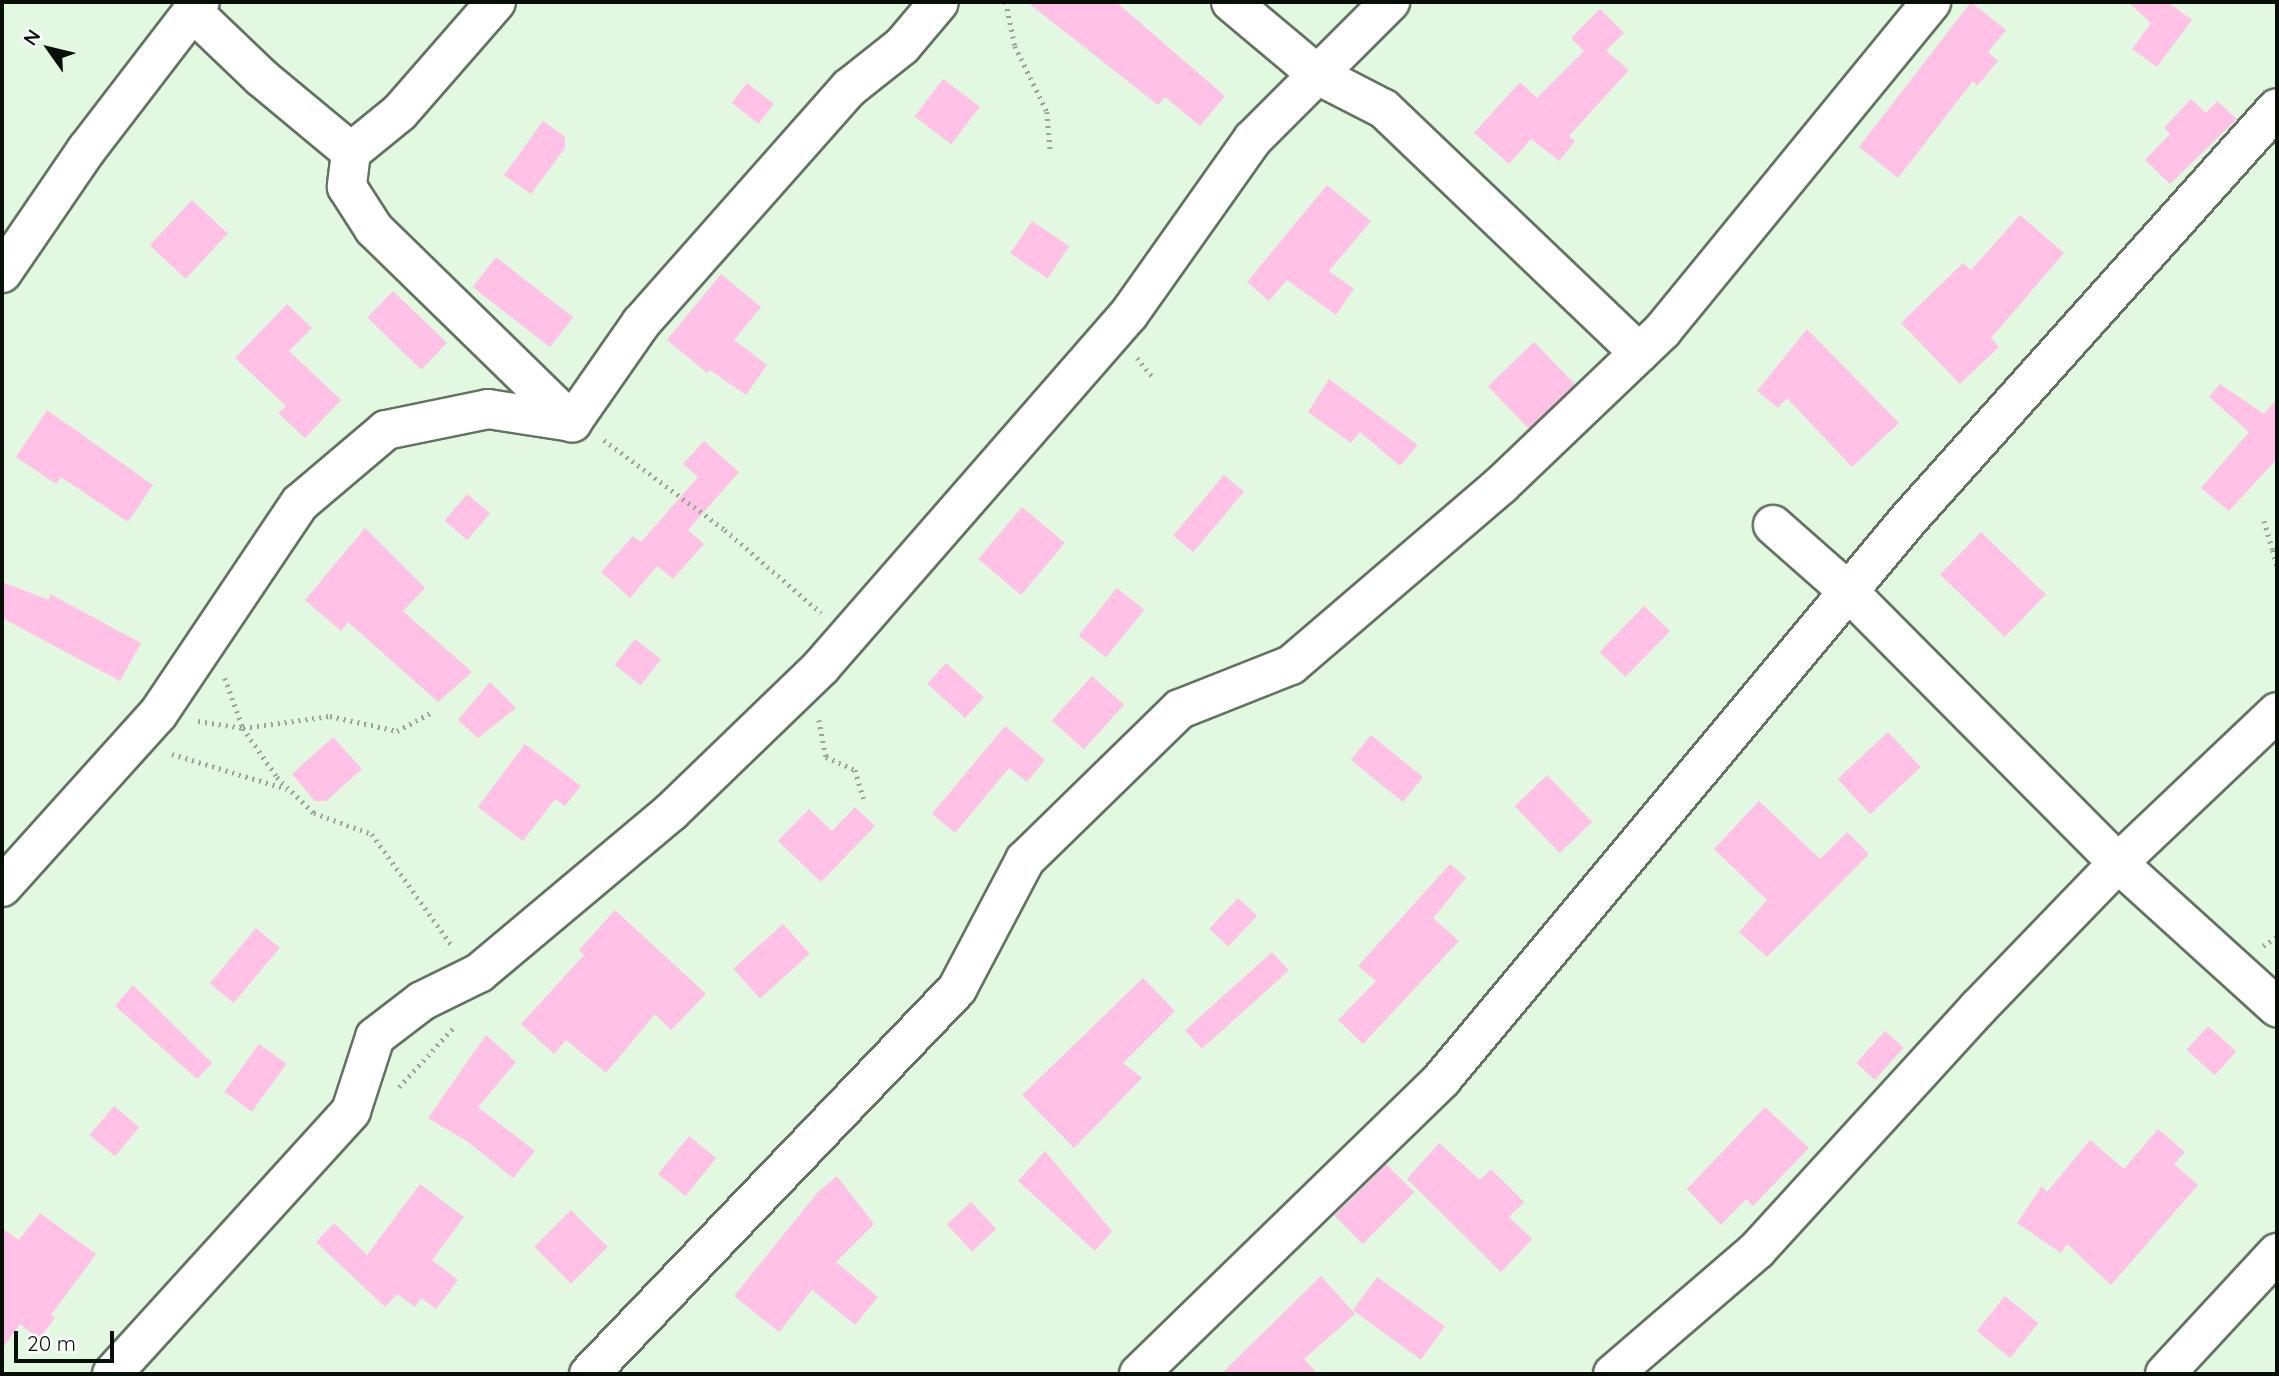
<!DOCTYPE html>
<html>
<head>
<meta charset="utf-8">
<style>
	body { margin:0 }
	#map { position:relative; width:2279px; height:1376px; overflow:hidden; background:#e2f8e1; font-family:Quicksand,sans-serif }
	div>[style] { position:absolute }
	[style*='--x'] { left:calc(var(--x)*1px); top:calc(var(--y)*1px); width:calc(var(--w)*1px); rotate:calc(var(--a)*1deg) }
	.building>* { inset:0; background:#ffc2e6; transform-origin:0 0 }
	.path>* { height:4.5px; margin-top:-2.25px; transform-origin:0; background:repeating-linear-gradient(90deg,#96a796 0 2px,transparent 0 7px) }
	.roads { filter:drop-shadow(2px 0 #627461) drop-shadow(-2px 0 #627461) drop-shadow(0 2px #627461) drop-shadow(0 -2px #627461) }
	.minor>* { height:38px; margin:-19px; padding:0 19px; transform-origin:19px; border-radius:19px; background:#fff }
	span { translate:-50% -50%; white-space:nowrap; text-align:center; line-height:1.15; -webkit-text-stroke:5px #fefefe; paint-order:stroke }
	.frame { position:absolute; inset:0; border:4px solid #080f08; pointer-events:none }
	.north { position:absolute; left:14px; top:14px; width:70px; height:70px; -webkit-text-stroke:5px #fefefe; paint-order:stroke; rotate:304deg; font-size:19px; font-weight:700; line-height:28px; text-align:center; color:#080f08 }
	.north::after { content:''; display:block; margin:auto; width:24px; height:32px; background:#080f08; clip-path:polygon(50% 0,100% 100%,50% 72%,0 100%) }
	.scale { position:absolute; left:14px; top:1331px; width:100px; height:32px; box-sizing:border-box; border:4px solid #080f08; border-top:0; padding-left:9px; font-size:21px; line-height:24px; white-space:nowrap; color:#080f08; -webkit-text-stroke:5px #fefefe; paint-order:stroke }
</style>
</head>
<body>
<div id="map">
	<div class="building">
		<div style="clip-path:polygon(1027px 2px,1116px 2px,1225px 96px,1200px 126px,1165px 97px,1158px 105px)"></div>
		<div style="clip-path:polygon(1971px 2px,2006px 30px,1988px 52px,1998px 61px,1977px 86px,1973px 81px,1898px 178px,1859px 147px)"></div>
		<div style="clip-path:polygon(2128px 2px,2168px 2px,2192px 20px,2157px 67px,2132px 49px,2151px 23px)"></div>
		<div style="clip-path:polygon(1600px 9px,1624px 33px,1606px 51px,1629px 70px,1569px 136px,1575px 141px,1559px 161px,1531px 139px,1509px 164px,1474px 133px,1520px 82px,1537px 98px,1584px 51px,1571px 38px)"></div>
		<div style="left:943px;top:79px;width:46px;height:47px;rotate:37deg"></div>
		<div style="left:747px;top:83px;width:34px;height:25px;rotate:38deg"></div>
		<div style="clip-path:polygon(2191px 99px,2206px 113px,2217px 101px,2237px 119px,2170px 184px,2145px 160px,2170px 134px,2164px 128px)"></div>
		<div style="clip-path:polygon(543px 121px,565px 137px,565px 148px,531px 194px,504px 175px)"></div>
		<div style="clip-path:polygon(1327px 185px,1371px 221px,1329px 271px,1354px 289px,1336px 315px,1287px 280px,1269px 301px,1247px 282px)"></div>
		<div style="left:192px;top:200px;width:49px;height:62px;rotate:43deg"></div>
		<div style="clip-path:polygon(2020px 215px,2064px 253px,1991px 338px,1999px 347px,1960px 384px,1901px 323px,1963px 263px,1971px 270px)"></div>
		<div style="left:1032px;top:221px;width:45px;height:39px;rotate:34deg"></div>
		<div style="left:496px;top:257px;width:98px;height:38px;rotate:38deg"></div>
		<div style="clip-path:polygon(721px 274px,761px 307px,734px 340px,767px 365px,746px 395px,710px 370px,707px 373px,667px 340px)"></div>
		<div style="left:393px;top:291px;width:75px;height:37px;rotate:44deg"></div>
		<div style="clip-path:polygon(287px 304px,312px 328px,289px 351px,341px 400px,305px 438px,278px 413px,286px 406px,235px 358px)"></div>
		<div style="clip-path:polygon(1807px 329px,1899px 423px,1852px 467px,1787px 398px,1778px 408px,1757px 391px)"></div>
		<div style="left:1534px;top:342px;width:59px;height:64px;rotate:46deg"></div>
		<div style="clip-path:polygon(1329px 379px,1418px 445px,1400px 466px,1360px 432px,1351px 443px,1308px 412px)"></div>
		<div style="clip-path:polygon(2220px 384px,2264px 414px,2277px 399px,2277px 459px,2229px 511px,2201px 488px,2249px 432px,2209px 397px)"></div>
		<div style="clip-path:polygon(47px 410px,153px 485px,128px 522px,61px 477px,56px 484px,16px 457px)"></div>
		<div style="clip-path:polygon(704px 441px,739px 472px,688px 530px,704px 544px,673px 579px,657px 566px,630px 598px,601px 572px,633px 536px,641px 542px,698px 477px,683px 464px)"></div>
		<div style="left:1224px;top:475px;width:26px;height:79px;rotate:40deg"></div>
		<div style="left:467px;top:494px;width:30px;height:35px;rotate:40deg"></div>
		<div style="left:1022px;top:507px;width:56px;height:68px;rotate:40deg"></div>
		<div style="clip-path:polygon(365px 528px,425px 588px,403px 611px,472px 672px,438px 702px,348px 622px,341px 631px,305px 600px)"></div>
		<div style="left:1981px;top:532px;width:90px;height:59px;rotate:44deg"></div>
		<div style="clip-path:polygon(2px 582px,49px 600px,50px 594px,141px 643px,120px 681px,2px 618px)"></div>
		<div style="left:1117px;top:588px;width:35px;height:61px;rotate:39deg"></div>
		<div style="left:1644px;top:606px;width:36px;height:64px;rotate:44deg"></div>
		<div style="left:635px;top:639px;width:33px;height:33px;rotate:38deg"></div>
		<div style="left:946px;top:663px;width:51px;height:28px;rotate:42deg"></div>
		<div style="left:1092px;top:676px;width:43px;height:60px;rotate:42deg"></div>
		<div style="clip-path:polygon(490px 682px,516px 708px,478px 738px,458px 720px)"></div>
		<div style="clip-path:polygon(1005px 726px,1045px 760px,1027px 782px,1009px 768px,955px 833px,932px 814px)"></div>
		<div style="left:1888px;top:732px;width:48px;height:69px;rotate:47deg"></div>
		<div style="left:1371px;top:735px;width:67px;height:32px;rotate:39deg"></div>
		<div style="clip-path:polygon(333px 737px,362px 769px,326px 801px,315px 801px,292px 774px)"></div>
		<div style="clip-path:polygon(525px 744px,581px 786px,565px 806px,555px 799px,523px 841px,478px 807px)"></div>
		<div style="left:1547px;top:775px;width:65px;height:45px;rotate:46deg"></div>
		<div style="clip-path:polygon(1759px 801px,1820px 859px,1847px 832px,1869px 854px,1767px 957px,1739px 932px,1767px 900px,1714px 849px)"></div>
		<div style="clip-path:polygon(855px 807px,875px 826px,821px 882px,778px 841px,809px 809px,832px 831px)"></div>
		<div style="clip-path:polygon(1450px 864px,1466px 878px,1433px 918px,1459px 941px,1363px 1044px,1338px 1020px,1376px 981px,1358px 966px)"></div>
		<div style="left:1238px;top:898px;width:26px;height:42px;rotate:43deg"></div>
		<div style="clip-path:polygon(615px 910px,706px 994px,671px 1030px,655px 1014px,606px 1073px,566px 1040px,554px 1054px,521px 1024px,584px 955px,579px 950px)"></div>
		<div style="left:783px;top:924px;width:40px;height:67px;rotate:48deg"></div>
		<div style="left:256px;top:928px;width:31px;height:72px;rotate:40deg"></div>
		<div style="left:1272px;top:952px;width:25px;height:117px;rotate:48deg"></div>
		<div style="clip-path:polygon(1143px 978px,1175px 1011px,1123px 1063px,1142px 1078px,1074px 1148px,1022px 1095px)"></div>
		<div style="clip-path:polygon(133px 985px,212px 1063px,197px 1079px,115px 1006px)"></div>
		<div style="left:2208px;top:1026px;width:38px;height:32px;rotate:42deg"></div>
		<div style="left:1885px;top:1031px;width:25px;height:43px;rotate:42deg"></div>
		<div style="clip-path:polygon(486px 1035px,516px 1062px,478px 1107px,535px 1151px,513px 1178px,468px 1142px,428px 1118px)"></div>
		<div style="left:259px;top:1044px;width:34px;height:59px;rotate:36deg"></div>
		<div style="left:114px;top:1106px;width:33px;height:38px;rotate:40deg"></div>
		<div style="clip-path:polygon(1765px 1107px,1809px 1148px,1753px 1206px,1746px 1199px,1721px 1225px,1687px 1189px)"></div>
		<div style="clip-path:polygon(2158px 1129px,2185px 1152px,2174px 1164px,2198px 1185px,2111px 1285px,2067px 1244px,2061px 1253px,2017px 1223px,2042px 1186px,2047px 1192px,2090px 1140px,2124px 1169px)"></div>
		<div style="left:689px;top:1136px;width:35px;height:49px;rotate:39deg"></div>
		<div style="clip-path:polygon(1439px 1143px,1480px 1180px,1491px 1169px,1524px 1202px,1509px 1217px,1532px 1239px,1501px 1272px,1407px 1179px)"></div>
		<div style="clip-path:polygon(1045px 1151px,1112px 1231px,1095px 1251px,1018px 1181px)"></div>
		<div style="left:1386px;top:1164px;width:40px;height:73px;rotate:45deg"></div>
		<div style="clip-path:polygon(837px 1176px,874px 1224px,836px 1262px,878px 1297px,855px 1325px,812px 1290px,779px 1332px,734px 1296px,818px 1192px)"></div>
		<div style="clip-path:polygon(420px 1184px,464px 1217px,432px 1260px,458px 1280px,436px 1309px,421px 1298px,415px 1307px,397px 1294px,385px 1307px,316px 1242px,334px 1223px,367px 1255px)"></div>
		<div style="left:971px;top:1202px;width:37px;height:33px;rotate:47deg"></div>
		<div style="left:571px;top:1210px;width:52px;height:52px;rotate:45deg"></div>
		<div style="clip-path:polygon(40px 1213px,96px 1254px,51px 1315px,55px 1318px,39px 1339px,20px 1324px,2px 1349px,2px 1228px,19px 1240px)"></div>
		<div style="clip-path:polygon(1321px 1276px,1355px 1314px,1304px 1359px,1318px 1374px,1221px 1374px)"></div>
		<div style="left:1377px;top:1277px;width:84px;height:41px;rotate:36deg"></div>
		<div style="left:2005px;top:1296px;width:43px;height:45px;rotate:39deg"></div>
	</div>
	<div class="path">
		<div style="--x:1006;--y:2;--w:45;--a:78.4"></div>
		<div style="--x:1015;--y:46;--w:73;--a:64.1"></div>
		<div style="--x:1047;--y:112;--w:38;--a:85"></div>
		<div style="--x:1137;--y:358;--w:23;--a:50"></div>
		<div style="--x:604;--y:440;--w:151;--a:36.6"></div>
		<div style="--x:725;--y:530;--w:127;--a:40.8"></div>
		<div style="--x:2264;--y:521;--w:30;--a:73"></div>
		<div style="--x:2277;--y:549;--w:4;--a:166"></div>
		<div style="--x:2273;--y:550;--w:17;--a:77"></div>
		<div style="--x:225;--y:678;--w:53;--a:70.2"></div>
		<div style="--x:243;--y:728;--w:60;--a:55.2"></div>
		<div style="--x:277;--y:777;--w:52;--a:44.2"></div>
		<div style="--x:314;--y:813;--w:62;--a:19.9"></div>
		<div style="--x:372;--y:834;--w:139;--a:54.4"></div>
		<div style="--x:819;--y:720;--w:38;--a:79"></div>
		<div style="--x:826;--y:757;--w:32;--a:24"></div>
		<div style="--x:855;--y:770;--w:30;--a:73"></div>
		<div style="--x:198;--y:721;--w:46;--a:8.8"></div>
		<div style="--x:243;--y:728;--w:88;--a:-7.9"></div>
		<div style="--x:330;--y:716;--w:69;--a:12.6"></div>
		<div style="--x:397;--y:731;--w:42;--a:-28.4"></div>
		<div style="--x:172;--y:754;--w:120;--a:16.9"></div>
		<div style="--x:2263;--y:946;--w:17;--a:-33"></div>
		<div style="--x:399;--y:1087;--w:81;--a:-47.5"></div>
	</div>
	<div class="roads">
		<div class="minor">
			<div style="--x:1231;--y:2;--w:114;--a:40"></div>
			<div style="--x:1318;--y:75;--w:74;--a:27.3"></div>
			<div style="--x:1384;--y:109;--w:353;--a:43.7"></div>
			<div style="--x:194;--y:13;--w:94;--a:43.7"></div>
			<div style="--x:262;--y:78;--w:116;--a:39.7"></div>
			<div style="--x:351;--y:152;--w:63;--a:-39.2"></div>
			<div style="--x:400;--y:112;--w:146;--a:-48.9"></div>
			<div style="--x:351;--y:152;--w:35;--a:97"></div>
			<div style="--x:347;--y:187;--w:50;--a:57.3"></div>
			<div style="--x:374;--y:229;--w:277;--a:44.3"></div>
			<div style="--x:2;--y:273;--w:150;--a:-55.6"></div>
			<div style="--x:87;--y:149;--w:185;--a:-52.5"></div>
			<div style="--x:1773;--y:525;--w:103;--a:41.4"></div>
			<div style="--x:1850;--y:593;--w:380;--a:45.2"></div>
			<div style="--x:2118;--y:863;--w:215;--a:42.2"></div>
			<div style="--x:2;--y:887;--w:233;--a:-48"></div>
			<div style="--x:158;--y:714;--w:254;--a:-56.1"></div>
			<div style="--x:300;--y:503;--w:113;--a:-40.3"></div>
			<div style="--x:386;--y:430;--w:104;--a:-11.6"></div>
			<div style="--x:488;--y:409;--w:85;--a:8.8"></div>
			<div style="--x:572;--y:422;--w:121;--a:-55.1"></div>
			<div style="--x:641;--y:323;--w:314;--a:-48.5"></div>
			<div style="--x:849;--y:88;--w:68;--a:-38.4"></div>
			<div style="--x:902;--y:46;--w:57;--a:-49.9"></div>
			<div style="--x:112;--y:1374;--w:355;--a:-47.7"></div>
			<div style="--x:351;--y:1111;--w:78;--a:-72"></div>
			<div style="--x:375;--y:1037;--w:59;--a:-37.5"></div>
			<div style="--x:422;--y:1001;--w:64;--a:-26.2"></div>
			<div style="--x:479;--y:973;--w:251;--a:-40"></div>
			<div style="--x:671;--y:812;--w:209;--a:-44"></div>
			<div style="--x:821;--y:667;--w:468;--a:-48.9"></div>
			<div style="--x:1129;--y:314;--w:214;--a:-54.7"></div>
			<div style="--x:1253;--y:139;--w:194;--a:-45"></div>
			<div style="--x:589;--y:1374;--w:533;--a:-46.29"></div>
			<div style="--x:957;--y:989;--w:146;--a:-62.2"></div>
			<div style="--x:1025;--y:860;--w:216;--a:-44.3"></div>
			<div style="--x:1180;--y:709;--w:119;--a:-21.6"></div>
			<div style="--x:1291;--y:665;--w:277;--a:-40.6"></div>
			<div style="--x:1501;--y:485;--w:223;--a:-43.7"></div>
			<div style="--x:1662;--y:331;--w:425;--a:-50.7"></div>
			<div style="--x:1139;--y:1374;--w:423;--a:-44.2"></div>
			<div style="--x:1442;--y:1079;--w:726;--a:-50.19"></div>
			<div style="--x:1907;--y:521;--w:554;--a:-48.14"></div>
			<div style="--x:1613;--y:1374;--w:190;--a:-40.7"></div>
			<div style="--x:1757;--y:1250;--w:328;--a:-47.6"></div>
			<div style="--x:1978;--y:1008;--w:202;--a:-46"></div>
			<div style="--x:2118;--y:863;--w:219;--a:-43.5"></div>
			<div style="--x:2165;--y:1374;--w:165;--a:-47.2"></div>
		</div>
	</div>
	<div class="frame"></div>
	<div class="north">N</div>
	<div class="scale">20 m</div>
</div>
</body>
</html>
